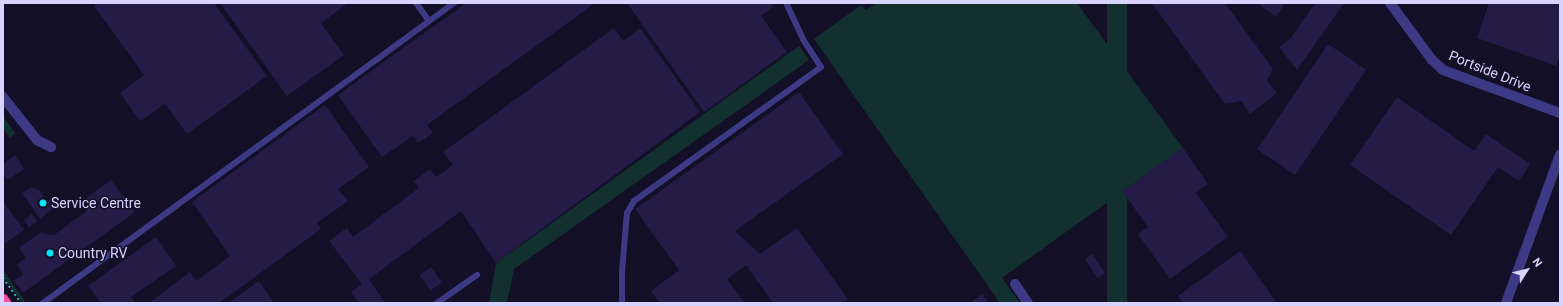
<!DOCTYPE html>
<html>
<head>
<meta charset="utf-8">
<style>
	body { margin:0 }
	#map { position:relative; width:1563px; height:306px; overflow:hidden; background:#130f26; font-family:Roboto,sans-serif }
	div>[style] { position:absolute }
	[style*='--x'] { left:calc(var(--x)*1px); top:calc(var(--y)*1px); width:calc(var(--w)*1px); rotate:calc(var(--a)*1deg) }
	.green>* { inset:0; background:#12302f; transform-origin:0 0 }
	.building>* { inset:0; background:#241b47; transform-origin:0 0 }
	.path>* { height:2px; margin-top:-1px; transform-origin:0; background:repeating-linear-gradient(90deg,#2fb8b0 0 2px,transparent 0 5px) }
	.lane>* { height:6px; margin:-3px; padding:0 3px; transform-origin:3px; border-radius:3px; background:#3d3a85 }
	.street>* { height:10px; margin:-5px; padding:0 5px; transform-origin:5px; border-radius:5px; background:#3d3a85 }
	.highway>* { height:12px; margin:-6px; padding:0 6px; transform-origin:6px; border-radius:6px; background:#ff4fa3 }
	.dots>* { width:11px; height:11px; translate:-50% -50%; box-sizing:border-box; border:2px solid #130f26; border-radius:50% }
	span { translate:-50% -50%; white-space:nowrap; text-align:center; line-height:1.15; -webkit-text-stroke:3px #130f26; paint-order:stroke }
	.street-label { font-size:14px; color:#d9d4ff }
	.poi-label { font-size:14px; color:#d9d4ff }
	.left { translate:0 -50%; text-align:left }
	.frame { position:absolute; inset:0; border:4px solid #d9d4ff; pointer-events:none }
	.north { position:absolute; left:1507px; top:250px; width:40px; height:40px; -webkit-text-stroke:3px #130f26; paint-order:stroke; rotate:54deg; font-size:11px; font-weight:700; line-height:16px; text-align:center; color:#d9d4ff }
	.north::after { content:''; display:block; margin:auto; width:14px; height:18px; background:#d9d4ff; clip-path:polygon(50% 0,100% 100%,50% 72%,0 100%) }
</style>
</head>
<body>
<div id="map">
	<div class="green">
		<div style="clip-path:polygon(877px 3px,1077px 3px,1183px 148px,1002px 278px,1020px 303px,1000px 303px,814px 39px,861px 5px,866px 10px)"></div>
		<div style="left:1107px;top:3px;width:20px;height:370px"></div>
		<div style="clip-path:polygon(799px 46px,809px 60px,514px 269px,507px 303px,489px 303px,496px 263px)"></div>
		<div style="clip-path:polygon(3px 116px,15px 133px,10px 138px,3px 128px)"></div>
		<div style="clip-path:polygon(3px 270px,26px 303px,21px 301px,3px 277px)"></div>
	</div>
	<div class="building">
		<div style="clip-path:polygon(97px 3px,214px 3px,267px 76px,187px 134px,165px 104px,140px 121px,120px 93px,144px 75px,94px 6px)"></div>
		<div style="clip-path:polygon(220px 3px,348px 3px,321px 23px,344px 55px,287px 96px)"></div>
		<div style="clip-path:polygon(466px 3px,595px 3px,427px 125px,433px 133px,418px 143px,413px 136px,382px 157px,338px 95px)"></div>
		<div style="clip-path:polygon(627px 3px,770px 3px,773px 7px,761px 16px,787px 52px,704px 112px)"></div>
		<div style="clip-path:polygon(1152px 3px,1225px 3px,1273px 69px,1267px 81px,1277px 93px,1250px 114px,1241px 101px,1225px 104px)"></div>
		<div style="clip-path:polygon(1257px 3px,1285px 3px,1276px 17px)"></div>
		<div style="clip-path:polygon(1315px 3px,1344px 3px,1297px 70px,1279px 47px,1291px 38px)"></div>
		<div style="clip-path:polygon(1489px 3px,1560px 3px,1560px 54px,1556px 66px,1477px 38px)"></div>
		<div style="clip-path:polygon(614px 28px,623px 41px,640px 28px,700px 112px,496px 263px,461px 211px,369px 279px,385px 303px,359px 303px,351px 292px,362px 284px,329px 241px,347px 228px,353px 237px,419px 188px,414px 181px,430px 169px,436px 177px,453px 165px,443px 152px)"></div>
		<div style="left:1328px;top:44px;width:46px;height:127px;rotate:34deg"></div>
		<div style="clip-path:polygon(799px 92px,843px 154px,735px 231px,760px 254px,797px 228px,848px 299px,843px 303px,773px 303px,746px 265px,727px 279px,745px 303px,660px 303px,651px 291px,679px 270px,635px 209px)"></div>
		<div style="clip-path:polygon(1397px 97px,1474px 151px,1486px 134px,1530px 164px,1519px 181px,1498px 167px,1451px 235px,1350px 165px)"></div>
		<div style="clip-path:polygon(325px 105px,369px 167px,338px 189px,348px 201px,317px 223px,321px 229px,219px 303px,149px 303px,190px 272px,196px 281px,230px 256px,192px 202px)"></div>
		<div style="clip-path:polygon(1183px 148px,1208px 184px,1196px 193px,1228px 237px,1170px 279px,1138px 234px,1148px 227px,1122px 191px)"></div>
		<div style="clip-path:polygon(15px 155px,24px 169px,8px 180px,3px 174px,3px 164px)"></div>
		<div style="clip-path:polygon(111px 180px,135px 212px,23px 293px,14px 281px,23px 274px,17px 264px,26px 258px,19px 248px,40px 233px,54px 235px,87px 211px,85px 209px,91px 205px,86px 198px)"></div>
		<div style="clip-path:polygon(31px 187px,39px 190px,47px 201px,52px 198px,58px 205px,40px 219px,22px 193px)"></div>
		<div style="clip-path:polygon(3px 201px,24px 230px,3px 245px)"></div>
		<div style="left:32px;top:214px;width:9px;height:10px;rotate:54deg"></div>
		<div style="clip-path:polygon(156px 237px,176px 266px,131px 297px,135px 303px,101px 303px,88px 286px)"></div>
		<div style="clip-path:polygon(1240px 251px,1277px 303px,1183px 303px,1178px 296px)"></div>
		<div style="left:1092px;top:254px;width:23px;height:9px;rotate:56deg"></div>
		<div style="left:431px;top:267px;width:19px;height:14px;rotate:55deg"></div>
		<div style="clip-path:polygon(259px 281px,274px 303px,228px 303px)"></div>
		<div style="clip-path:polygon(982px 294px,989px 303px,969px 303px)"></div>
	</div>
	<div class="path">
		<div style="--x:3;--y:278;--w:31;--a:54"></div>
	</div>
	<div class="lane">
		<div style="--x:416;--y:3;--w:22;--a:54"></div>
		<div style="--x:43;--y:303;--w:509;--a:-36.13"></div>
		<div style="--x:437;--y:303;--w:49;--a:-35"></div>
		<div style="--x:622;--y:303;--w:32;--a:-90"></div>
		<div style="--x:622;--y:271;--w:58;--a:-85.1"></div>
		<div style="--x:627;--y:213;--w:14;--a:-60"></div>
		<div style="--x:634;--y:201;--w:230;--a:-35.6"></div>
		<div style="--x:821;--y:67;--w:33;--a:-123"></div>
		<div style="--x:803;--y:39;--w:40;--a:-115"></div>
	</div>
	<div class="street">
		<div style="--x:1390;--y:3;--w:71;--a:53.6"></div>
		<div style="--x:1432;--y:60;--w:15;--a:42"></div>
		<div style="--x:1443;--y:70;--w:125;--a:20.2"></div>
		<div style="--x:3;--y:97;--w:55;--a:51.7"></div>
		<div style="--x:37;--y:140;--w:16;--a:27"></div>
		<div style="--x:1015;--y:284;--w:23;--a:56"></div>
		<div style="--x:1506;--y:303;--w:158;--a:-70"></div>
	</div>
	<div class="highway">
		<div style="--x:3;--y:300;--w:4;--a:56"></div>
	</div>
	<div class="dots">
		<div style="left:43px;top:203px;background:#00e5ff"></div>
		<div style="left:50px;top:253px;background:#00e5ff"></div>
	</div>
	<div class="street-label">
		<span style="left:1490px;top:71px;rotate:22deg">Portside Drive</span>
	</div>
	<div class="poi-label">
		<span class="left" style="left:51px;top:203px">Service Centre</span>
		<span class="left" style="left:58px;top:253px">Country RV</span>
	</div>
	<div class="frame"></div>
	<div class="north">N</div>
</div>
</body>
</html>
